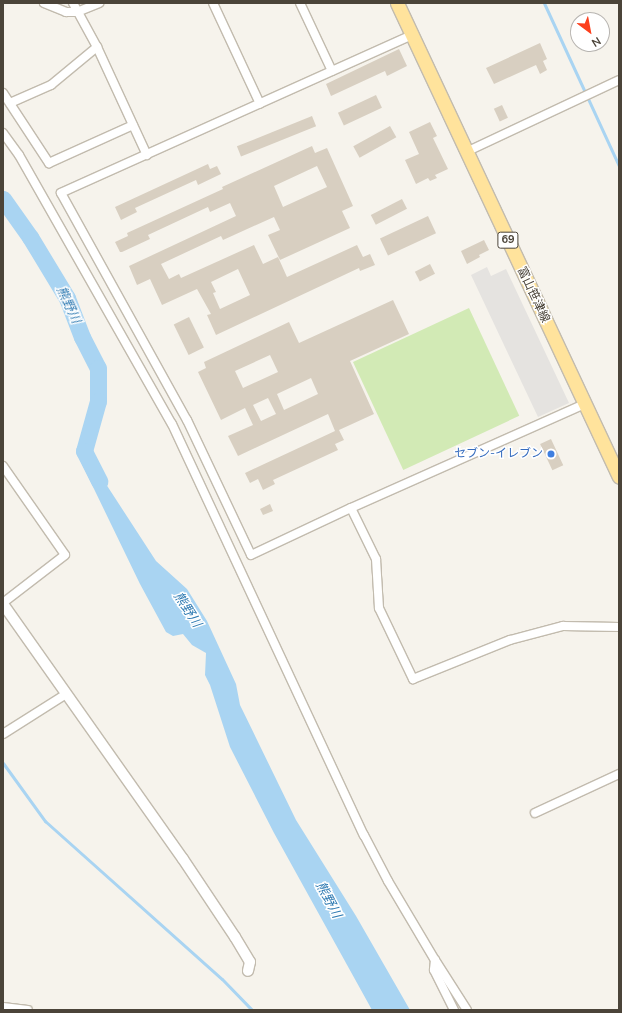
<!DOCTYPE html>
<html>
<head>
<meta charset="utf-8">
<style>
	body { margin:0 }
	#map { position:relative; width:622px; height:1013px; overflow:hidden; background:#f6f3ec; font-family:"Nunito Sans","Noto Sans JP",sans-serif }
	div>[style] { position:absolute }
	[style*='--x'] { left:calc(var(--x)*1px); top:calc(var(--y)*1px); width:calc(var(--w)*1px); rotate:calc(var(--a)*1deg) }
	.green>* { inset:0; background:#d2eab5; transform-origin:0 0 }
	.parking>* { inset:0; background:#e5e3e0 }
	.water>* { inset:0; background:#a9d4f2 }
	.stream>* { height:3px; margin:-1.5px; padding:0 1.5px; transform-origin:1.5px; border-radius:1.5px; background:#a9d4f2 }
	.river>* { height:17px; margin:-8.5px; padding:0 8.5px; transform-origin:8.5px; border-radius:8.5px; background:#a9d4f2 }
	.building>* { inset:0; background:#d8cfc1; transform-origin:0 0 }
	.roads { filter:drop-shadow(1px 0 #c2bbae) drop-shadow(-1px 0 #c2bbae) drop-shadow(0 1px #c2bbae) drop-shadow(0 -1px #c2bbae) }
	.minor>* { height:8px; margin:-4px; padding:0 4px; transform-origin:4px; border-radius:4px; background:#fff }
	.tertiary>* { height:10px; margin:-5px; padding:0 5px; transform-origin:5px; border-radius:5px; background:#fff }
	.primary>* { height:13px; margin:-6.5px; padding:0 6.5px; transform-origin:6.5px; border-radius:6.5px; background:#ffe39c }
	.dots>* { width:11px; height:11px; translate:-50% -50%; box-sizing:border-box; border:2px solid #fff; border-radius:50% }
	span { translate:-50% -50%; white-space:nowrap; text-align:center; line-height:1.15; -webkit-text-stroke:3px #fff; paint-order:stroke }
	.shield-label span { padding:1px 3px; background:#fff; border:1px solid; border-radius:3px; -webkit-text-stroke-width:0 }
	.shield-label { font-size:11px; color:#4b4439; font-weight:700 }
	.street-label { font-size:12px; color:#4b4439 }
	.shop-label { font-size:12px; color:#366cbe }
	.right { translate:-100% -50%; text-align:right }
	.water-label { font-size:13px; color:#2e7ab2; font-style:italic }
	.frame { position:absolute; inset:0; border:4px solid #4b4439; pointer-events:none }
	.north { position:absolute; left:570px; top:12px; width:40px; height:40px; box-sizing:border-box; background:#fff; border:1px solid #b7b4b0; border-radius:50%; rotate:148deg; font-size:11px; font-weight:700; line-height:16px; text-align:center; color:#4b4439 }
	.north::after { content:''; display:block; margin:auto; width:14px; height:18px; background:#fc3f1d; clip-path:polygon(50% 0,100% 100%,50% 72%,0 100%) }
</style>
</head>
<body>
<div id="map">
	<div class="green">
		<div style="left:469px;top:308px;width:119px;height:128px;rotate:65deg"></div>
	</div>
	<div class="parking">
		<div style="clip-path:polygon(487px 267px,491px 276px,506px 269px,569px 403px,538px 417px,471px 275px)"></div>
	</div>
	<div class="water">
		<div style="clip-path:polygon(80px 460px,91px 461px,156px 561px,187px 589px,207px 621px,236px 684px,240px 705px,296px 820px,356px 916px,410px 1010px,372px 1010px,274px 833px,230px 747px,210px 685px,205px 675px,206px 653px,192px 645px,183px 634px,173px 636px,166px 632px,140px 584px)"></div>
	</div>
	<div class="stream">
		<div style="--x:544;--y:3;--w:179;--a:65.3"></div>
		<div style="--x:3;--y:763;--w:72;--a:54.1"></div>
		<div style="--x:45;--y:821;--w:237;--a:41.8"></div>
		<div style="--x:222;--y:979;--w:43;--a:45.9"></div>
	</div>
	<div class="river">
		<div style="--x:3;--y:199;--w:47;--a:54.6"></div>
		<div style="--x:30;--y:237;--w:71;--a:58.8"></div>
		<div style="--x:67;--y:298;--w:42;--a:69"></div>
		<div style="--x:82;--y:337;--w:35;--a:63"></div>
		<div style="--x:98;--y:368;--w:33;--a:90"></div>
		<div style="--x:98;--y:401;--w:52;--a:105.6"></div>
		<div style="--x:84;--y:451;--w:34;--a:63"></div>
	</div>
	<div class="building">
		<div style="clip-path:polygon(540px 43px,547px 59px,543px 61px,547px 70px,540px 74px,536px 65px,494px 84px,486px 68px)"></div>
		<div style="clip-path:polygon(399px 49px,407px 66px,387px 76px,385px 71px,331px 96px,326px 84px)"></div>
		<div style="left:376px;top:95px;width:14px;height:42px;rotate:65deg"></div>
		<div style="left:502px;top:105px;width:14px;height:9px;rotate:65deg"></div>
		<div style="left:312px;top:116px;width:11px;height:81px;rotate:68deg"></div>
		<div style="clip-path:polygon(430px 122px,437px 136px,433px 138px,448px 169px,435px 175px,437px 178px,430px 181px,428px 178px,416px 184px,405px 160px,419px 154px,409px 132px)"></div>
		<div style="left:390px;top:126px;width:13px;height:42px;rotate:61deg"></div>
		<div style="clip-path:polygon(evenodd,312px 146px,315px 153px,327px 148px,353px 206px,342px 211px,350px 228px,280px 260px,268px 235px,280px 230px,274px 217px,223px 240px,221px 236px,161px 264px,169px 279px,179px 274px,181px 278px,254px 245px,263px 264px,278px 257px,287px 277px,357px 245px,363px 257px,370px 254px,375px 265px,360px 271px,359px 268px,216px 335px,207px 315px,211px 314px,197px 289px,162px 305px,150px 279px,137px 285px,129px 266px,236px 216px,230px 203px,210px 212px,208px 207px,148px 235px,150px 239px,122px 252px,120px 252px,115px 242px,128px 236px,127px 233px,223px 189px,222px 187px,312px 146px,317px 166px,327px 187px,283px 207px,274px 186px,317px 166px,312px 146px,238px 269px,250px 295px,220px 309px,213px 293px,216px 292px,211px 282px,238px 269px)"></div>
		<div style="clip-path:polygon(208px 164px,210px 169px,217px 166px,221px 174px,198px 185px,196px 180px,135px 208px,137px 212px,121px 220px,115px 207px)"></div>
		<div style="left:402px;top:199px;width:11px;height:35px;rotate:63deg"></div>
		<div style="left:428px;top:216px;width:19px;height:53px;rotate:65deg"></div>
		<div style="clip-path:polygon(484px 240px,489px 250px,479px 255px,480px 257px,467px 264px,461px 251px)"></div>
		<div style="left:430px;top:264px;width:11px;height:17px;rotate:63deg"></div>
		<div style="clip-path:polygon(evenodd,393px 300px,409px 334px,350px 361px,374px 414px,339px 430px,344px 440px,335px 444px,338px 450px,273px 480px,275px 484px,263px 490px,258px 479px,250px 483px,245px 473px,335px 431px,328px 414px,238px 456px,228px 436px,253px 425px,245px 408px,221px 420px,198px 372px,206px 368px,204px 362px,289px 322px,299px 343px,393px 300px,270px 355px,278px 372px,243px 388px,235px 371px,270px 355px,393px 300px,311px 378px,318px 394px,284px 410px,277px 394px,311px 378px,393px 300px,268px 398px,276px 414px,261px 421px,253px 405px,268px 398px)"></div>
		<div style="left:189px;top:317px;width:34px;height:17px;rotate:64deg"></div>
		<div style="left:551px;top:439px;width:29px;height:12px;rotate:65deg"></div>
		<div style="clip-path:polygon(270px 504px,273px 511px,263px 515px,260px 509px)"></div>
	</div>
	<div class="roads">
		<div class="minor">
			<div style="--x:44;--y:3;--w:24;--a:22"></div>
			<div style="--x:66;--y:12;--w:11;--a:0"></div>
			<div style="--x:77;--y:12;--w:24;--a:-22"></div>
			<div style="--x:73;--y:3;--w:50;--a:61.4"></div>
			<div style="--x:97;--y:47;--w:119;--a:65.2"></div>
			<div style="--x:213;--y:3;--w:111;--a:65"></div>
			<div style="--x:300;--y:3;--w:75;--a:64.8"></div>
			<div style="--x:412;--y:35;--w:385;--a:155.8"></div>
			<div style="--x:61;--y:193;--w:260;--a:61"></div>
			<div style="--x:187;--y:420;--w:149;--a:64.6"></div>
			<div style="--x:251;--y:555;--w:110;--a:-25.2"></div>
			<div style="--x:351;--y:508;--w:256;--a:-24"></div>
			<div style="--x:3;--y:93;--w:84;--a:56.7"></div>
			<div style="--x:49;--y:163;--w:92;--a:-24.3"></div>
			<div style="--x:10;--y:103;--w:45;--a:-23.7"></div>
			<div style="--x:51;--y:85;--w:60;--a:-39.6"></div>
			<div style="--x:3;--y:133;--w:27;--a:54"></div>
			<div style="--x:19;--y:155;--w:309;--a:60.4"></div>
			<div style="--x:172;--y:424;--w:454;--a:65"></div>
			<div style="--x:364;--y:835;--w:52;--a:62.4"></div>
			<div style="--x:388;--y:881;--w:92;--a:59.3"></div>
			<div style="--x:435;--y:960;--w:10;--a:96"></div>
			<div style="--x:434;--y:970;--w:45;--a:63.4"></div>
			<div style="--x:466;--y:152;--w:169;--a:-25.2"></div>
			<div style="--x:3;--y:466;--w:108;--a:55.1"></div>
			<div style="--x:65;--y:555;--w:78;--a:142.3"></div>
			<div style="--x:351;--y:508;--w:57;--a:63.9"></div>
			<div style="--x:376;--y:559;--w:49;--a:86.5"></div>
			<div style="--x:379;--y:608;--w:79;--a:64.4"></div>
			<div style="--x:413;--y:679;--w:105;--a:-21.9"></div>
			<div style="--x:510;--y:640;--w:55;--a:-14.8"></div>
			<div style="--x:563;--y:626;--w:56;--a:1"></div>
			<div style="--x:3;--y:734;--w:75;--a:-32.4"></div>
			<div style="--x:535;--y:813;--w:93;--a:-24.9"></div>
			<div style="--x:435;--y:960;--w:59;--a:57.4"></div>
			<div style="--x:3;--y:1007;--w:25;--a:7"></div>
		</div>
		<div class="tertiary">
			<div style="--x:3;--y:604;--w:312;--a:54.8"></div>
			<div style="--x:183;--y:859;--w:94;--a:56.3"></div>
			<div style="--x:235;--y:937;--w:29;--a:59"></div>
			<div style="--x:250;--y:962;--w:9;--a:103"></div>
		</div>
		<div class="primary">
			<div style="--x:397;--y:3;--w:523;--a:64.9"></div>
		</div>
	</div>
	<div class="dots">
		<div style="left:551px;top:454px;background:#3f7fe0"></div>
	</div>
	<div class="shield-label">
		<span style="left:508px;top:240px">69</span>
	</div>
	<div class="street-label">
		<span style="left:533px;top:295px;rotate:65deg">富山笹津線</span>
	</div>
	<div class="shop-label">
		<span class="right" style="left:543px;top:454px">セブン-イレブン</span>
	</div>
	<div class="water-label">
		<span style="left:68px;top:305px;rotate:65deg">熊野川</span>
		<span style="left:187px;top:610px;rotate:57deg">熊野川</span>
		<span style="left:328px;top:900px;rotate:62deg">熊野川</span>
	</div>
	<div class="frame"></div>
	<div class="north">N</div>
</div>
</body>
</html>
